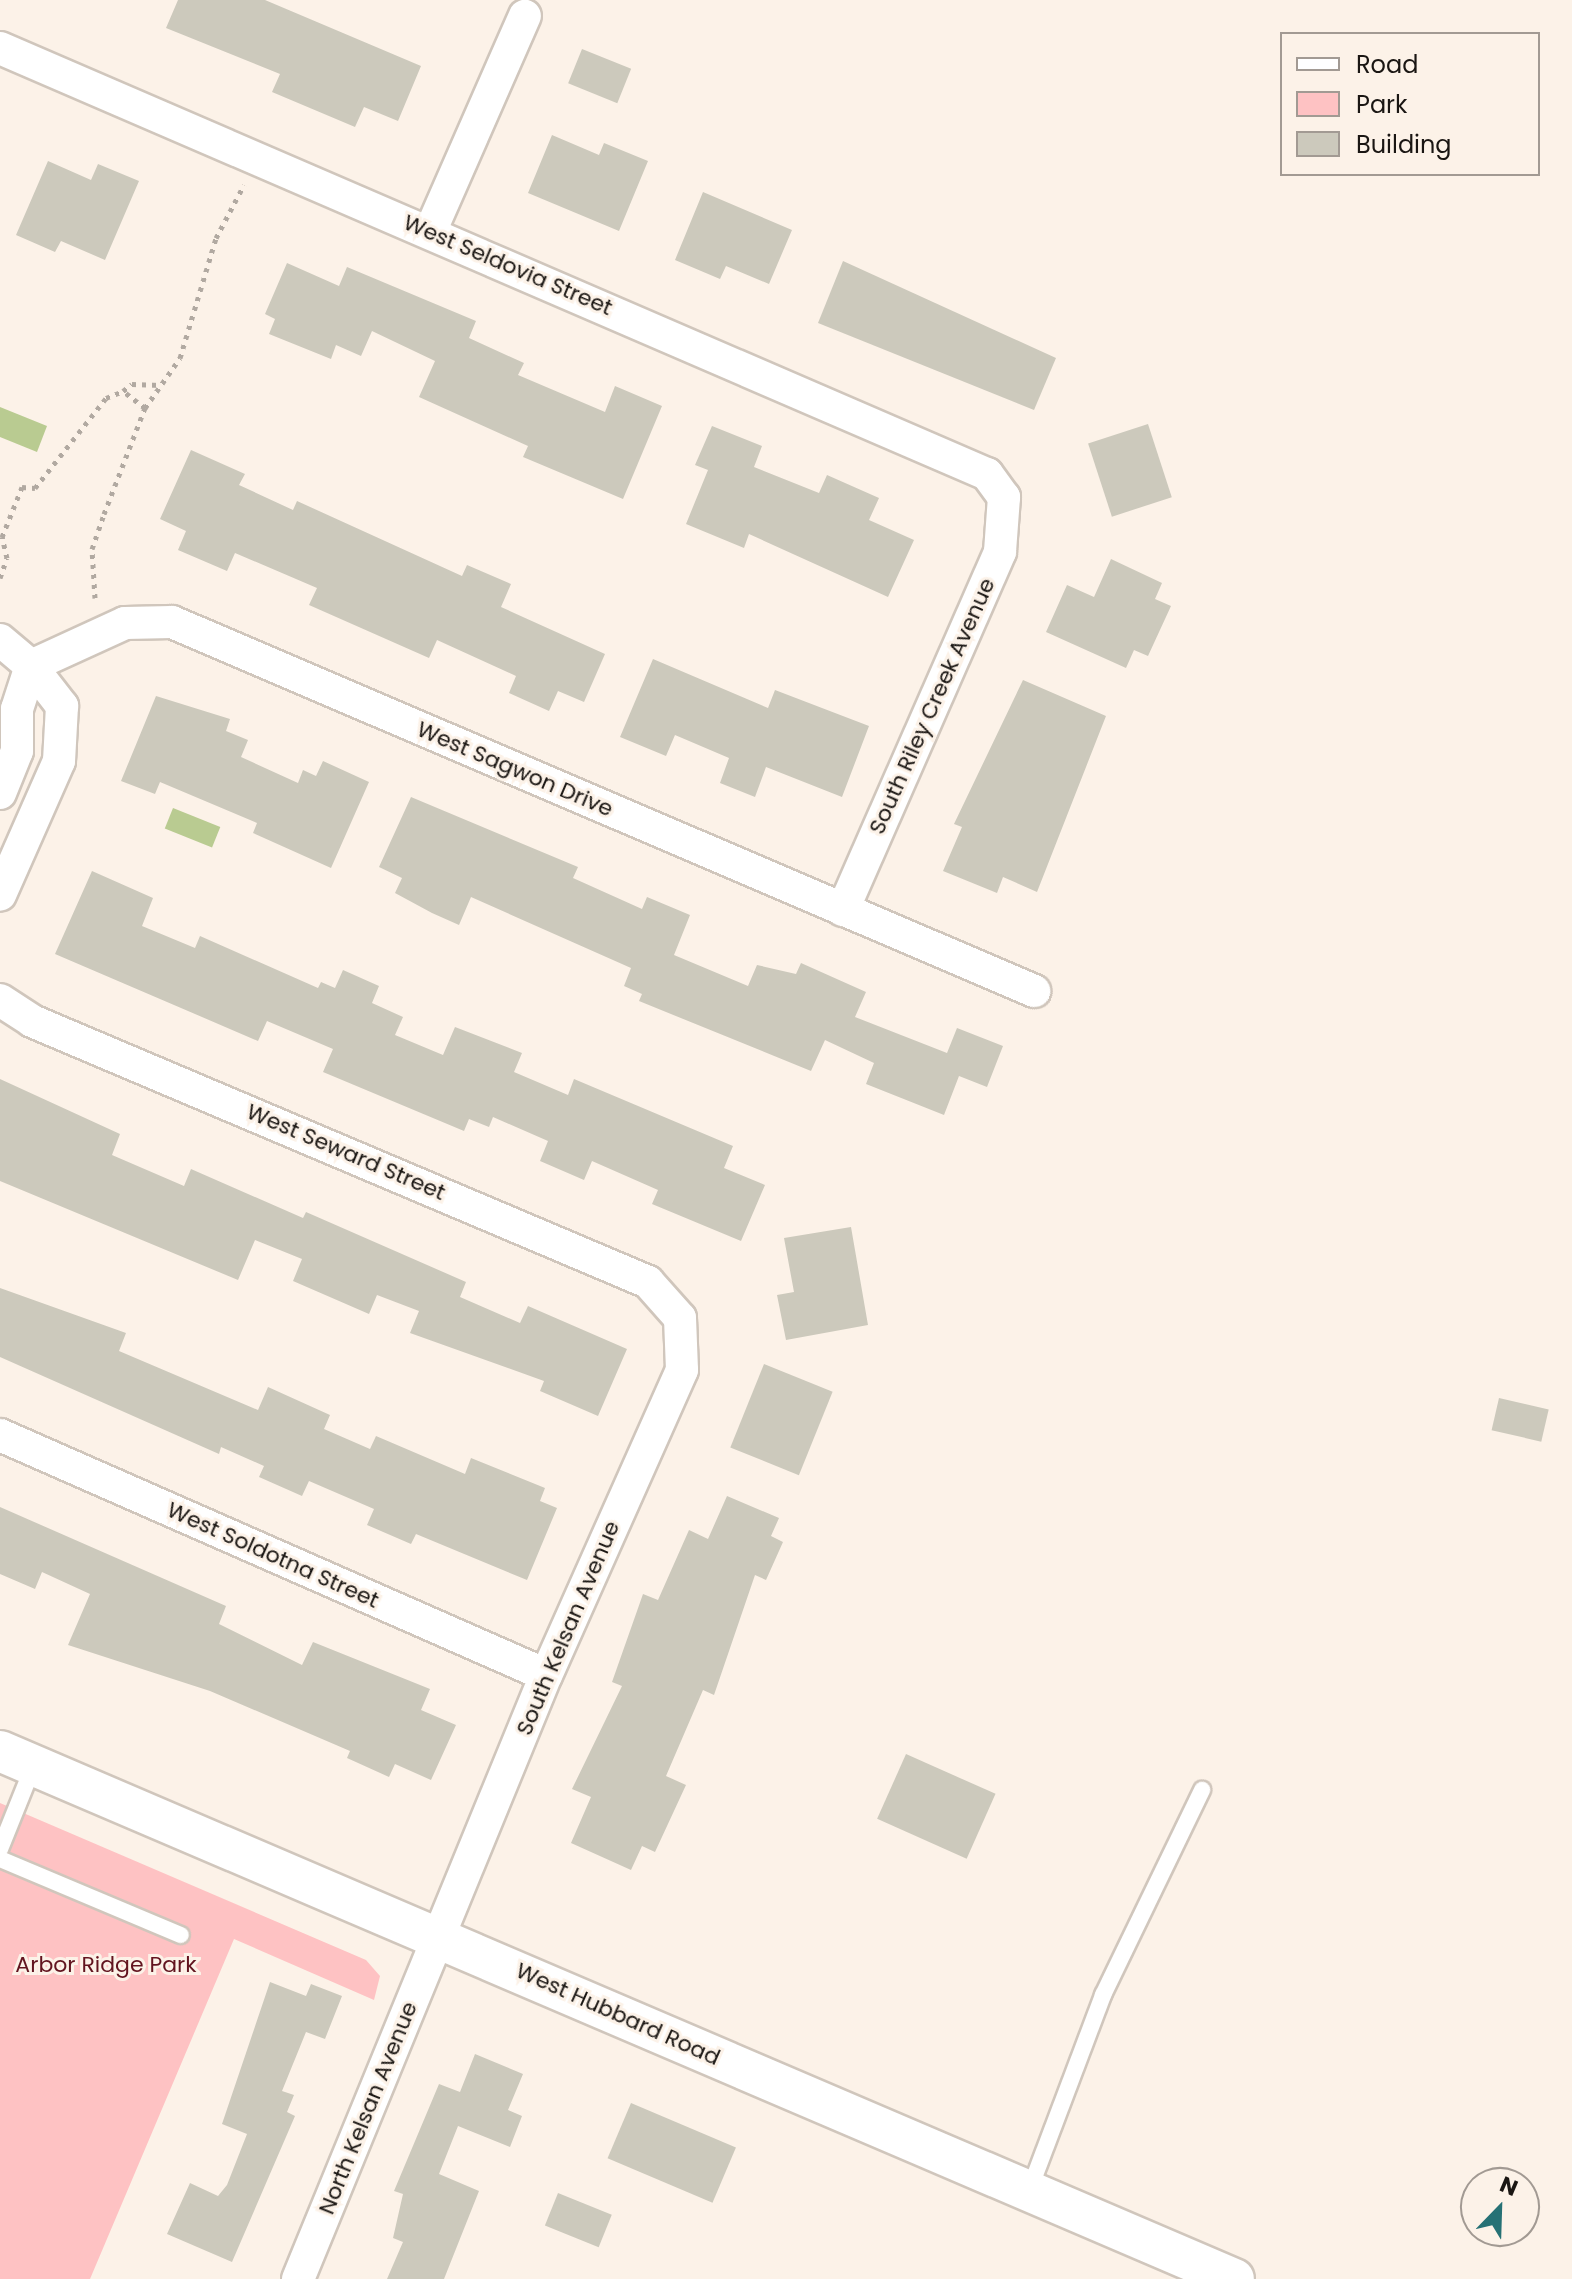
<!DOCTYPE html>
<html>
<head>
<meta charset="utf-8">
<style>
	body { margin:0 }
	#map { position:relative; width:1572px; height:2279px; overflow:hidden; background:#fcf2e8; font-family:Poppins,sans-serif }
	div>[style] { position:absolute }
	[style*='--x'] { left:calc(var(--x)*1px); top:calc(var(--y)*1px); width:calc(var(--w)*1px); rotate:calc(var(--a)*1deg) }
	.green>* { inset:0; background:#fec2c3 }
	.water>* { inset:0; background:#b9cb91; transform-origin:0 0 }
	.building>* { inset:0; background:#ccc9bc; transform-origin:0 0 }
	.path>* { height:5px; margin-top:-2.5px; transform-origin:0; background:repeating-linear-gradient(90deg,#b1a9a1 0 4px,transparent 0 10px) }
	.roads { filter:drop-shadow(2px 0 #d0c6bc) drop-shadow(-2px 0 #d0c6bc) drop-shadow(0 2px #d0c6bc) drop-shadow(0 -2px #d0c6bc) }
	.service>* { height:16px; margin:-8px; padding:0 8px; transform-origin:8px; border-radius:8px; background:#fff }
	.minor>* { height:32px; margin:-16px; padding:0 16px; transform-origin:16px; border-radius:16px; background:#fff }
	.tertiary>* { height:40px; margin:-20px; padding:0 20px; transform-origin:20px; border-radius:20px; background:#fff }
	span { translate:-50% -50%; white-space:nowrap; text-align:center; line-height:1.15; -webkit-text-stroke:6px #fcf2e8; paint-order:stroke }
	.street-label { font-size:22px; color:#1a1613 }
	.park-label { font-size:22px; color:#62141f }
	.legend { position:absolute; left:1280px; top:32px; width:260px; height:144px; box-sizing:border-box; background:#fcf2e8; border:2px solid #a29a93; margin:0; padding:10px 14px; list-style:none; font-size:24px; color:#1a1613 }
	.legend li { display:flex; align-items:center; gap:16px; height:40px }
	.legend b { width:40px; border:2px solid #a29a93 }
	.north { position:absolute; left:1460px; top:2167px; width:80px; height:80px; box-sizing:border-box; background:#fcf2e8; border:2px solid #a29a93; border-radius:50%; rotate:23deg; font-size:22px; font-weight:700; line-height:32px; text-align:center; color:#1a1613 }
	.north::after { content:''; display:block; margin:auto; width:28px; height:36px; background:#267175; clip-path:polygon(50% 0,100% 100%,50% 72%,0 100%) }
</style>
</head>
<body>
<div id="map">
	<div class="green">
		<div style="clip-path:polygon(0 1803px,366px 1960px,380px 1976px,374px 2000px,234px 1939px,90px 2279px,0 2279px)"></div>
	</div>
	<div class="water">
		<div style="clip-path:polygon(0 407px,47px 426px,37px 452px,0 437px)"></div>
		<div style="left:173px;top:808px;width:51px;height:22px;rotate:22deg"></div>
	</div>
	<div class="building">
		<div style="clip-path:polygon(178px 0,265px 0,421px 66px,398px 121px,364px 107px,355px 127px,272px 92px,280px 74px,166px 28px)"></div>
		<div style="left:582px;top:49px;width:53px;height:37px;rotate:22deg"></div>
		<div style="clip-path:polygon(552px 135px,599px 155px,604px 143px,648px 161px,619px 231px,528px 193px)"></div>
		<div style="clip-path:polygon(48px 161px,91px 180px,98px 164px,139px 181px,105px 260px,61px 241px,55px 252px,16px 235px)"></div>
		<div style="clip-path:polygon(703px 192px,792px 230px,769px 284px,726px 266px,720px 279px,675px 260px)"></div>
		<div style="clip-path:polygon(843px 261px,1056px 358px,1034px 410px,818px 323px)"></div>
		<div style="clip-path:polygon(287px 263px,339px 286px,347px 267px,476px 321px,469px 338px,524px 363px,518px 375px,605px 412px,615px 386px,662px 406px,623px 499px,523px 457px,528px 446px,419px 397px,435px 361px,372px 331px,361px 356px,336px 345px,331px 359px,269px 334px,275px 319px,265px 314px)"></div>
		<div style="left:1148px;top:424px;width:77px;height:63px;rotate:72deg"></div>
		<div style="clip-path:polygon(712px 426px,762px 446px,754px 467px,819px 493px,827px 475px,879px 498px,869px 520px,914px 540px,888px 597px,749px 534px,744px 548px,686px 524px,708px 470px,695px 465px)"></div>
		<div style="clip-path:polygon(191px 450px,245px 474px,239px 485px,293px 510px,297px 501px,462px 576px,467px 565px,511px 584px,501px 607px,605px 654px,584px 702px,558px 691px,549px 711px,509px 693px,516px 676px,437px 640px,429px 658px,309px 605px,317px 588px,235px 553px,227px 571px,178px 550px,186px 531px,160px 519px)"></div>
		<div style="clip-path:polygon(1111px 559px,1162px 583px,1155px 599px,1171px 606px,1148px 656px,1134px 650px,1126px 668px,1046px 632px,1067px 585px,1094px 597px)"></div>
		<div style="clip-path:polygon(653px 659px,768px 708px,775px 690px,869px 726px,842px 797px,766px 767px,755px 797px,720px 783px,729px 758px,675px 735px,666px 756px,620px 737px)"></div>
		<div style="clip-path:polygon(1023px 680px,1106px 716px,1037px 892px,1003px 877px,997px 893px,943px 871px,962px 827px,954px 824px)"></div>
		<div style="clip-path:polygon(156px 696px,230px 719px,226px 731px,248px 740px,241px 757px,298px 783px,303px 770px,316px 776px,323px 761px,369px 782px,331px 868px,253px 833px,257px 823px,160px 782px,155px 794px,121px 781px)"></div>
		<div style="clip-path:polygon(411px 797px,578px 867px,573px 878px,642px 909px,647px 897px,690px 915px,674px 955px,748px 986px,757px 965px,796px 974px,801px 963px,866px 992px,855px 1017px,947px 1053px,957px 1028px,1003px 1046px,987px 1087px,959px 1076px,944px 1115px,866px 1084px,874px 1063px,825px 1040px,811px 1071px,639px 1001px,642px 994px,624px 986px,631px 968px,471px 897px,459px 925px,432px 913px,395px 893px,402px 878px,379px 867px)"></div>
		<div style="clip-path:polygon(92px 871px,153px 898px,142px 926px,195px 948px,200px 936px,318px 988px,321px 982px,335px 988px,343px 970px,379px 986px,372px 1003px,403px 1017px,395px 1035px,443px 1055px,455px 1027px,522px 1053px,514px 1072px,568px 1095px,574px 1079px,733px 1146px,724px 1168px,765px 1185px,741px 1241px,652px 1204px,658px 1190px,592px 1161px,584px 1180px,540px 1161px,548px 1141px,493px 1117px,489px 1127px,469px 1119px,464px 1131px,323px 1072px,333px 1049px,267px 1021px,258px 1041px,55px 954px)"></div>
		<div style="clip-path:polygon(0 1079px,120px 1134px,112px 1155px,184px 1186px,191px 1169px,303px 1218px,306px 1212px,466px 1282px,460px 1297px,520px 1323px,528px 1306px,627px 1349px,598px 1416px,540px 1391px,544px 1381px,410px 1333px,419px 1311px,377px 1295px,369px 1314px,293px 1281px,302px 1259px,255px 1240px,238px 1280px,0 1181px)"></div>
		<div style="clip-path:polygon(851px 1227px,868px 1325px,786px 1340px,777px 1295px,794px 1292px,784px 1238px)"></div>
		<div style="clip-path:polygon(0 1288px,126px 1333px,119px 1351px,258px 1410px,268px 1387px,330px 1415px,324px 1429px,370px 1449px,376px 1436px,465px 1474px,471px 1458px,545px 1488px,540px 1501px,557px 1508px,527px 1580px,416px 1534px,411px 1544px,367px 1525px,374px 1509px,309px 1481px,302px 1496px,259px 1477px,264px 1466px,221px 1447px,219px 1454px,0 1357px)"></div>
		<div style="left:764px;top:1364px;width:74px;height:90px;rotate:22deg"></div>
		<div style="left:1499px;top:1398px;width:51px;height:33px;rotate:13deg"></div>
		<div style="clip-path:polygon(727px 1496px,779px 1518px,771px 1536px,783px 1542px,766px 1580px,755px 1575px,714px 1695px,703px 1690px,666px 1776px,686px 1785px,655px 1852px,642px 1846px,631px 1870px,571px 1843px,591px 1797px,572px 1789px,622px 1686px,612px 1682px,643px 1594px,658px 1600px,689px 1530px,708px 1539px)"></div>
		<div style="clip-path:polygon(0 1507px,226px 1606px,219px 1624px,302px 1665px,313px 1642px,430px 1689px,421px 1710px,456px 1725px,431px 1780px,395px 1764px,389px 1777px,347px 1758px,350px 1751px,210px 1691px,68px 1645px,90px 1594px,42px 1572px,35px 1589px,0 1574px)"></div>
		<div style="left:906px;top:1754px;width:98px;height:71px;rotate:24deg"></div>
		<div style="clip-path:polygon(270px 1982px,306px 1996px,311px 1984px,342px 1996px,325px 2039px,306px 2032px,282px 2091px,294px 2095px,287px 2112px,295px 2116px,232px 2262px,167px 2234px,190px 2183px,218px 2196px,227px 2185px,247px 2134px,222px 2124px)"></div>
		<div style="clip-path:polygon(475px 2054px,523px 2074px,508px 2110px,522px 2116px,510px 2147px,458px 2126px,439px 2174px,479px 2191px,444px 2279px,387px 2279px,403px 2242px,393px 2238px,403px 2194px,394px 2191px,439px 2084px,460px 2092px)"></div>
		<div style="left:631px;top:2103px;width:114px;height:60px;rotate:23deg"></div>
		<div style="left:558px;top:2193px;width:58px;height:35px;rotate:22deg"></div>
	</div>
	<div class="path">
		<div style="--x:145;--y:408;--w:28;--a:-142"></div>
		<div style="--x:123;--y:391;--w:11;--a:-38"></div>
		<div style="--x:132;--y:384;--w:29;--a:2"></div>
		<div style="--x:0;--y:578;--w:21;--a:-71"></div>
		<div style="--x:7;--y:558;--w:22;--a:-103"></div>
		<div style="--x:2;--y:537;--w:54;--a:-68.2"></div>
		<div style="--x:22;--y:487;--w:13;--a:4"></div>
		<div style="--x:35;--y:488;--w:115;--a:-51.7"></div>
		<div style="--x:106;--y:398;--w:18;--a:-22"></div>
		<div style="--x:95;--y:598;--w:49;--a:-93.5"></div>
		<div style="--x:92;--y:549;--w:37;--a:-71"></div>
		<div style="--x:104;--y:514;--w:114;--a:-68.9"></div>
		<div style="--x:145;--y:408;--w:61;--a:-55"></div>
		<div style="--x:180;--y:358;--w:125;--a:-73.3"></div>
		<div style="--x:216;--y:238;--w:60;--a:-62.2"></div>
	</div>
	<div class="roads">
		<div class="service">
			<div style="--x:0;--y:1849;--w:88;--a:-68.1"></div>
			<div style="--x:0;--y:1859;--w:196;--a:22.8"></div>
			<div style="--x:1029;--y:2191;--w:210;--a:-69.3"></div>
			<div style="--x:1103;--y:1995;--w:228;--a:-64.2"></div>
		</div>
		<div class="minor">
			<div style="--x:0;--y:48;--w:1075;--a:23.35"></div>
			<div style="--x:987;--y:474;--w:29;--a:54"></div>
			<div style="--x:1004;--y:497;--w:55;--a:94.2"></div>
			<div style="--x:1000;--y:552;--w:391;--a:113.7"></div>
			<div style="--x:430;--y:232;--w:236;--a:-66.3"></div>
			<div style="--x:0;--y:640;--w:40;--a:40"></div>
			<div style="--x:31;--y:666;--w:103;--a:-24.6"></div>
			<div style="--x:125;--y:623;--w:47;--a:-1.2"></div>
			<div style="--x:172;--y:622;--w:938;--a:23.17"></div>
			<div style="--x:0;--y:793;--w:45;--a:-68"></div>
			<div style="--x:17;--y:751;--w:42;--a:-90"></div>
			<div style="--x:17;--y:709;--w:45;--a:-72"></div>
			<div style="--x:31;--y:666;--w:51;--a:52.2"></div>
			<div style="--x:62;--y:706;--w:55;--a:93.1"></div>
			<div style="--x:59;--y:761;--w:146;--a:113.8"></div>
			<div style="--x:0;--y:1000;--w:38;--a:33"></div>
			<div style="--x:32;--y:1021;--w:669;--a:22.96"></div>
			<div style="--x:648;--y:1282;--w:48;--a:48.4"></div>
			<div style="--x:680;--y:1318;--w:52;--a:87.8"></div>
			<div style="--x:682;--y:1370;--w:334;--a:114"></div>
			<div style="--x:546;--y:1675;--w:653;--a:112.32"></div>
			<div style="--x:0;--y:1435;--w:596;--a:23.73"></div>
		</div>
		<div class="tertiary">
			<div style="--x:0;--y:1751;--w:1342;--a:23.16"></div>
		</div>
	</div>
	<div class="street-label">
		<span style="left:508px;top:265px;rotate:23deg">West Seldovia Street</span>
		<span style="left:932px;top:706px;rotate:-66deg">South Riley Creek Avenue</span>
		<span style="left:515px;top:769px;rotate:23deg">West Sagwon Drive</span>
		<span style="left:346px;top:1152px;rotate:23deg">West Seward Street</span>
		<span style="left:273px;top:1555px;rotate:24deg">West Soldotna Street</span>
		<span style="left:568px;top:1628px;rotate:-67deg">South Kelsan Avenue</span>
		<span style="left:618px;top:2014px;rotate:24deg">West Hubbard Road</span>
		<span style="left:368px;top:2108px;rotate:-68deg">North Kelsan Avenue</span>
	</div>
	<div class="park-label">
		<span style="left:106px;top:1965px">Arbor Ridge Park</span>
	</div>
	<ul class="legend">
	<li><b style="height:10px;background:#fff"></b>Road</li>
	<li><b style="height:22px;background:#fec2c3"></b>Park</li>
	<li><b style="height:22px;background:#ccc9bc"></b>Building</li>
	</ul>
	<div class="north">N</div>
</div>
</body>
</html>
